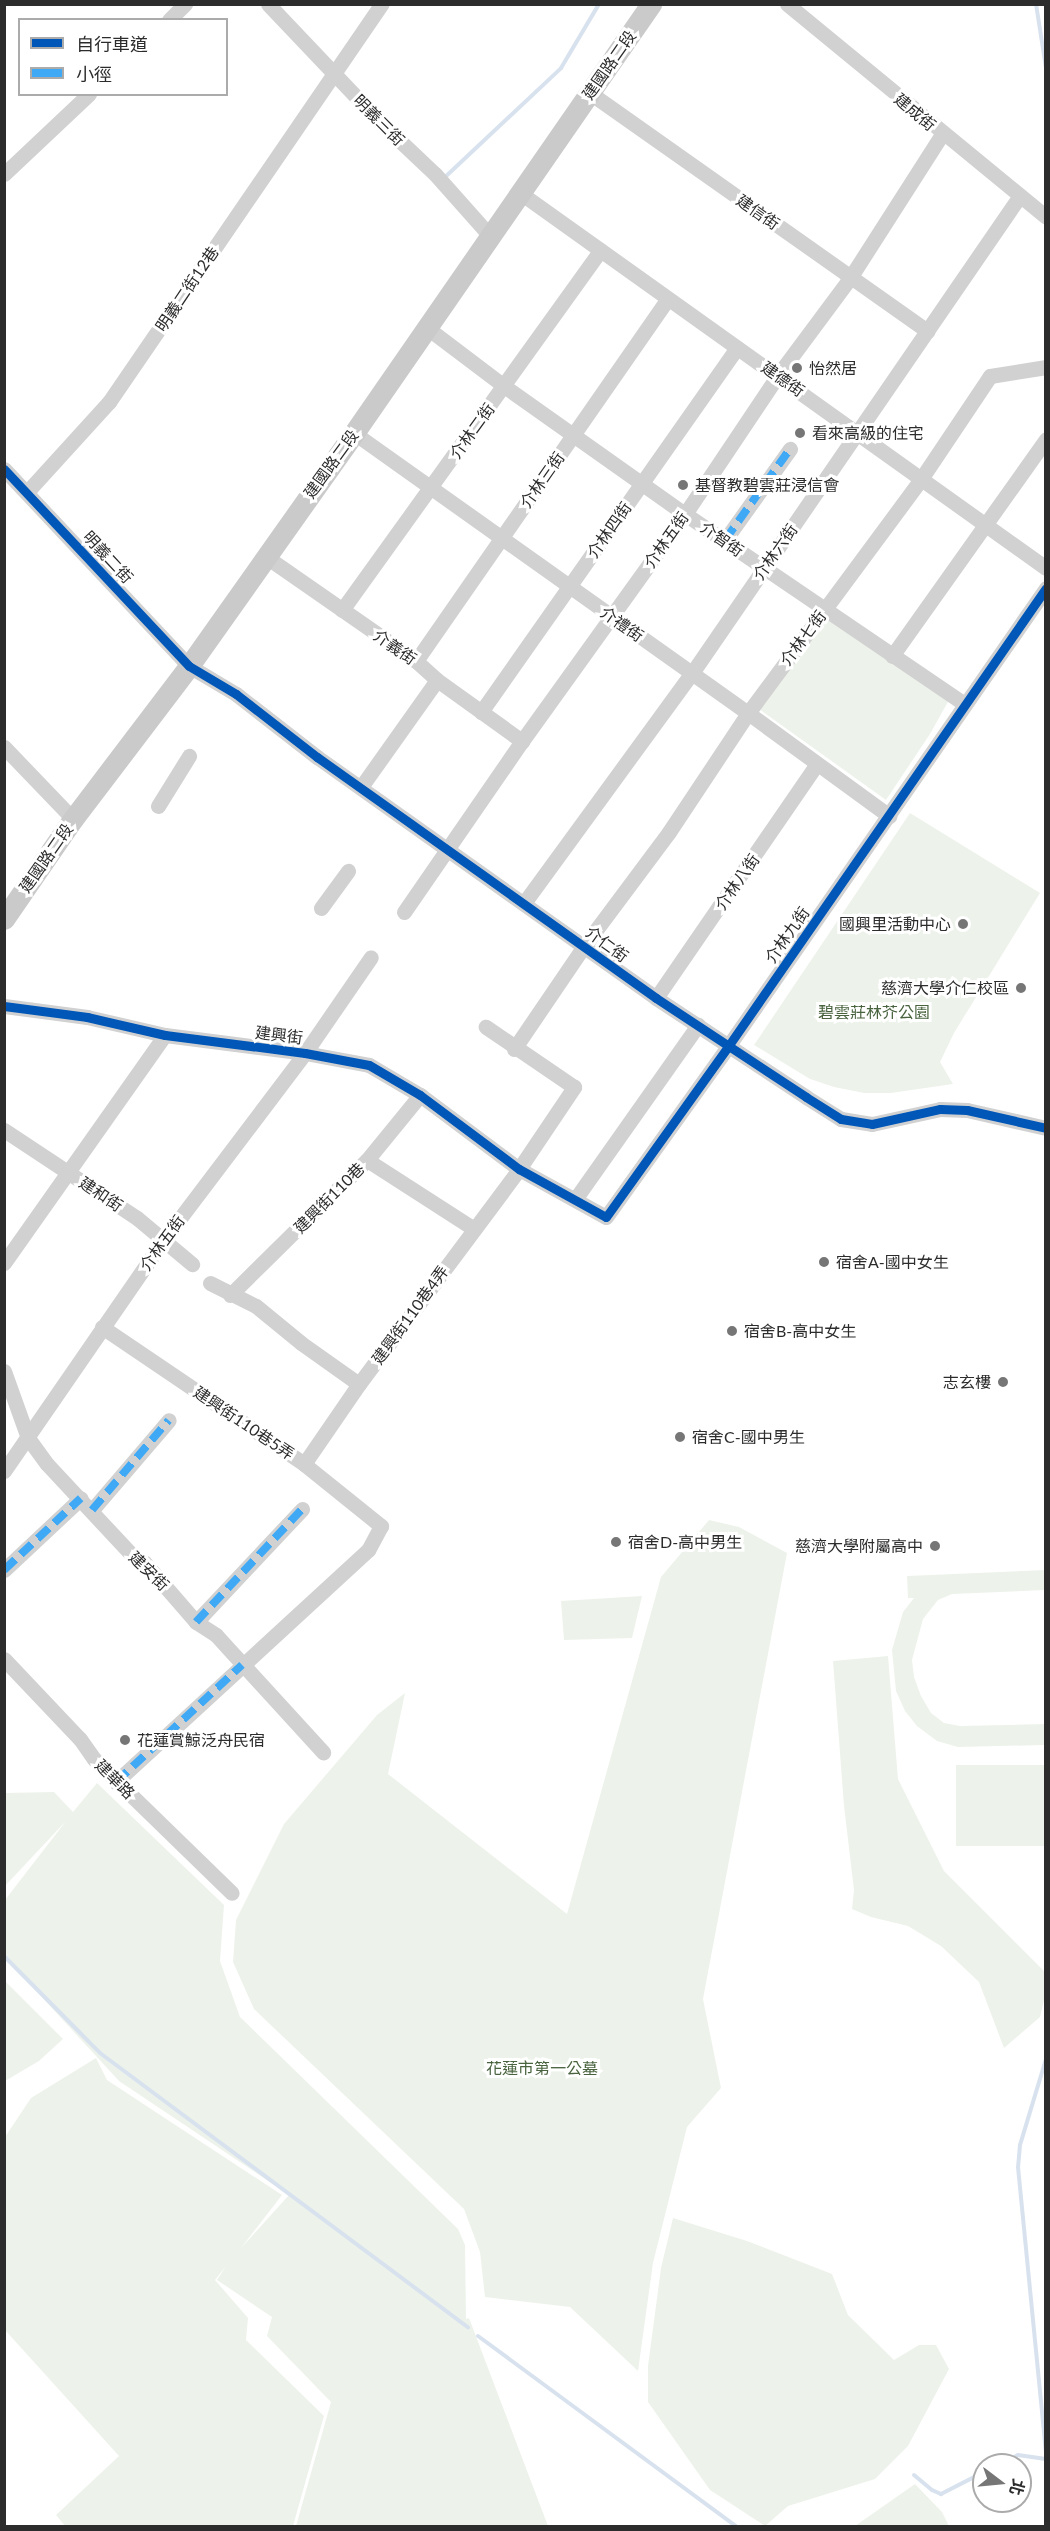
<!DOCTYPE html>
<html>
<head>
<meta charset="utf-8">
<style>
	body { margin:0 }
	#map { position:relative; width:1050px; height:2531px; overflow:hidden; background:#fff; font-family:Lato,"Noto Sans TC",sans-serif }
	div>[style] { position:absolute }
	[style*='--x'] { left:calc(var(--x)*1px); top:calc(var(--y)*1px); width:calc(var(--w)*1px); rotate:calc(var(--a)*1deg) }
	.green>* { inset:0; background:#edf3eb; transform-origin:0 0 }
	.stream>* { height:4px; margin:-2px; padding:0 2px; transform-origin:2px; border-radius:2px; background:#d8e2ee }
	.street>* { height:15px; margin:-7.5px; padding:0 7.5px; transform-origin:7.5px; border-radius:7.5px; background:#d1d1d1 }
	.secondary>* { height:21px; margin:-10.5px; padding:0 10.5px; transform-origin:10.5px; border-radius:10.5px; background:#cacaca }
	.quiet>* { height:8px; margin-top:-4px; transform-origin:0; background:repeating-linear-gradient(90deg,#3fa9f5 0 15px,transparent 0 23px) }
	.cycleway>* { height:9px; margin:-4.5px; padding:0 4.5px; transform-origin:4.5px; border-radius:4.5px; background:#0057b8 }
	.dots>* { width:16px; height:16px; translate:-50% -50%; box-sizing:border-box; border:3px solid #fff; border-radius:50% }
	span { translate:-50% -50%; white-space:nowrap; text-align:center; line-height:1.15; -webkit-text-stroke:6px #fff; paint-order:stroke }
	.street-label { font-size:16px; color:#2c2c2c }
	.poi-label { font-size:16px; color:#2c2c2c }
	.left { translate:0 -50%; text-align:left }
	.right { translate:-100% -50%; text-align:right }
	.park-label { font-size:16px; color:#48633e }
	.frame { position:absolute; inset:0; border:6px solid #2c2c2c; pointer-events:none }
	.legend { position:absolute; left:18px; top:18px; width:210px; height:78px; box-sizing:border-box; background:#fff; border:2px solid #ababab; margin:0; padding:8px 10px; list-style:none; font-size:18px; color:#2c2c2c }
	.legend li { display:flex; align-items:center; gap:12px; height:30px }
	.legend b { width:30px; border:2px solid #ababab }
	.north { position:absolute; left:972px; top:2453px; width:60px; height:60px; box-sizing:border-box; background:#fff; border:2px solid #ababab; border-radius:50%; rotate:106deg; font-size:16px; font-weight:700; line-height:24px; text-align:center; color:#2c2c2c }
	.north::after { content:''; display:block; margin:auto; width:21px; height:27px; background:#767676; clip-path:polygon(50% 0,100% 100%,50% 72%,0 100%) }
</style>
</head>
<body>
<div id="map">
	<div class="green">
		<div style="clip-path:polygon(825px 616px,949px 700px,930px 734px,886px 800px,759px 709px)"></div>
		<div style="clip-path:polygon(910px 813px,1040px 893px,954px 1033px,940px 1062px,953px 1084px,891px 1093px,864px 1093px,834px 1087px,810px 1079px,754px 1045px)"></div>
		<div style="clip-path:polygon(709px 1520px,739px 1527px,787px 1553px,703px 1999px,721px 2088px,687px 2127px,653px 2263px,638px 2371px,570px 2307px,485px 2297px,480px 2252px,464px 2209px,254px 2009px,233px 1962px,236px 1920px,284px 1824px,377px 1715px,405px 1693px,388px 1774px,567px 1914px,661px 1577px)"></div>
		<div style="clip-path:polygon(1045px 1570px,1045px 1590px,952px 1594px,938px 1600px,923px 1619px,912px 1660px,914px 1677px,921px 1696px,931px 1713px,944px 1723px,960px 1726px,1045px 1724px,1045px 1745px,958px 1747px,937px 1741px,917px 1726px,905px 1711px,896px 1691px,892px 1650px,903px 1612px,914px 1598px,908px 1598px,907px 1576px)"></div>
		<div style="clip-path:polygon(642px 1596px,632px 1638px,564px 1640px,561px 1601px)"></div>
		<div style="clip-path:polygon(888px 1656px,898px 1779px,944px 1871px,1045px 1972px,1045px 1996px,1040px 2017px,1004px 2048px,979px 1982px,941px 1946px,908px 1926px,871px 1917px,852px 1909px,854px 1890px,844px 1806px,833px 1661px)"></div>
		<div style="left:1045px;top:1765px;width:81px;height:89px;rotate:90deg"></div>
		<div style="clip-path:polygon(97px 1783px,224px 1905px,220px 1961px,240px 2017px,458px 2229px,465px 2245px,466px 2319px,469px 2318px,548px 2526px,296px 2526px,331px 2402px,267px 2336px,272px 2317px,217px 2280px,226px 2266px,215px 2280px,248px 2318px,246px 2340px,324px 2416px,293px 2526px,65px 2526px,56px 2515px,119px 2456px,5px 2330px,5px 2137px,31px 2098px,96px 2058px,107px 2080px,282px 2195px,241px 2248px,289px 2195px,119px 2081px,5px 1957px,5px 1900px,66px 1821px,5px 1886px,5px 1793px,54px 1792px,73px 1812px)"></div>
		<div style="clip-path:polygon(4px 1980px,63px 2039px,39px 2061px,5px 2081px)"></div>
		<div style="clip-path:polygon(673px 2218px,747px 2241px,832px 2274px,848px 2315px,894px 2360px,919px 2345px,936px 2345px,949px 2369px,908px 2446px,875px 2479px,788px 2506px,765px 2526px,710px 2490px,648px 2402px,648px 2366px,661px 2268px)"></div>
		<div style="clip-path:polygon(915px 2484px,942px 2512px,949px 2526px,855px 2526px)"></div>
	</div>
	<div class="stream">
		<div style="--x:1036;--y:4;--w:65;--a:81.1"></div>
		<div style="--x:443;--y:179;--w:162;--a:-43.2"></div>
		<div style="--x:561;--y:68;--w:74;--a:-59.3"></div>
		<div style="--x:4;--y:1956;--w:136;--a:45.3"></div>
		<div style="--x:100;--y:2053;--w:459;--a:36.7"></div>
		<div style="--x:1046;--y:2059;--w:90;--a:106.8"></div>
		<div style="--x:1020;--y:2145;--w:22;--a:95"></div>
		<div style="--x:1018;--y:2167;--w:289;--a:84.4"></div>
		<div style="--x:478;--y:2336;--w:320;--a:36.4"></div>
		<div style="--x:999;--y:2465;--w:21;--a:-28"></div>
		<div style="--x:1018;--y:2455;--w:28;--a:8"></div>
		<div style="--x:914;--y:2475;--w:23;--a:40"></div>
		<div style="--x:932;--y:2490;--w:10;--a:24"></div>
		<div style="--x:941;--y:2494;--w:48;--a:-27.1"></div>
	</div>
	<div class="street">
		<div style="--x:268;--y:4;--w:164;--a:46.5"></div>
		<div style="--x:381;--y:123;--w:74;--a:43.4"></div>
		<div style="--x:435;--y:174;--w:83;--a:48.4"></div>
		<div style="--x:787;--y:4;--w:335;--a:39.4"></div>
		<div style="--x:169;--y:20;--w:23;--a:-45"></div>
		<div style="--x:590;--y:93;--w:413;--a:35.2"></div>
		<div style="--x:4;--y:174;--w:117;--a:-43.3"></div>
		<div style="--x:519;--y:192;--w:647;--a:35.51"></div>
		<div style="--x:426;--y:327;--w:98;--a:37.1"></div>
		<div style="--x:504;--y:386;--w:222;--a:35.3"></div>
		<div style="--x:685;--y:514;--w:336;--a:34.2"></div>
		<div style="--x:354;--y:433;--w:483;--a:35.4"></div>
		<div style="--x:748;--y:713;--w:175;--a:36.1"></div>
		<div style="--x:4;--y:469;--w:270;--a:46.8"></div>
		<div style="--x:189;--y:666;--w:55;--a:30.8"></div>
		<div style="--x:236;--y:694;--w:103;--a:37.9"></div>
		<div style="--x:317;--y:757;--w:416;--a:35.4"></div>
		<div style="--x:656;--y:998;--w:180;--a:33.4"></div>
		<div style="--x:806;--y:1097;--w:41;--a:32.2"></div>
		<div style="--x:841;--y:1119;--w:31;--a:9"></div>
		<div style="--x:872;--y:1124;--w:70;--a:-12.4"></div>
		<div style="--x:940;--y:1109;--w:27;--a:2"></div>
		<div style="--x:967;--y:1110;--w:81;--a:12.8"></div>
		<div style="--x:27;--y:492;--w:122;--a:-47.7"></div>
		<div style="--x:109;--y:402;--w:483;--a:-55.6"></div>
		<div style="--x:725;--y:540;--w:112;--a:-54.5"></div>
		<div style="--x:265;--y:556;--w:184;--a:34.8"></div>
		<div style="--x:416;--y:661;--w:28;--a:42"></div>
		<div style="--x:437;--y:680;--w:105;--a:35.7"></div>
		<div style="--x:342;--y:610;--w:443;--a:-54.3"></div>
		<div style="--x:892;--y:656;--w:266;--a:-54.6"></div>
		<div style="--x:416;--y:661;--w:441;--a:-55.2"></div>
		<div style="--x:481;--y:712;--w:445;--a:-54.9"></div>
		<div style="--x:4;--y:747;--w:100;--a:46.2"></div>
		<div style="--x:361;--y:787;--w:131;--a:-54.6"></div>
		<div style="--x:158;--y:806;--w:59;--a:-58.2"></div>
		<div style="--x:524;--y:903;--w:285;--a:-53.9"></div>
		<div style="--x:692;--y:673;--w:577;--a:-55.51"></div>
		<div style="--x:321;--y:908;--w:46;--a:-53.9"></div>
		<div style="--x:404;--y:912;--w:208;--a:-55.4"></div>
		<div style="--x:522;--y:741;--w:279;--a:-54.3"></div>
		<div style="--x:685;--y:514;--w:167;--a:-56.2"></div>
		<div style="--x:778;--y:375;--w:121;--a:-53.4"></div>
		<div style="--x:850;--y:278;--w:171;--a:-57.4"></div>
		<div style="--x:656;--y:998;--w:284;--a:-55.5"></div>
		<div style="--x:4;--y:1006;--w:84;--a:7.5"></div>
		<div style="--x:87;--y:1017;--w:80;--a:13"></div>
		<div style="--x:165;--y:1035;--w:141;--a:7.3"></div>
		<div style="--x:305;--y:1053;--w:65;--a:10.6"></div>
		<div style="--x:369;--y:1065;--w:59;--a:30.5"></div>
		<div style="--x:420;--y:1095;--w:124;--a:36.8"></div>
		<div style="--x:519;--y:1169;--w:99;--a:28.9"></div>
		<div style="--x:606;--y:1217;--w:211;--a:-54.4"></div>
		<div style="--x:729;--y:1045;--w:556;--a:-55.25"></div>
		<div style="--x:514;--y:1049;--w:125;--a:-55.8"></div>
		<div style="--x:584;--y:946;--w:142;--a:-53.3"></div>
		<div style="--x:669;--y:832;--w:143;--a:-56.4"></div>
		<div style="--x:748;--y:713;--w:291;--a:-53.5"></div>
		<div style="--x:921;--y:479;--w:124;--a:-56.2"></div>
		<div style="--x:990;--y:376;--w:57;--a:-9.1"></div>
		<div style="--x:4;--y:1130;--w:159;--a:33.5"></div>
		<div style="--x:137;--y:1218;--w:72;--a:39.9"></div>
		<div style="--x:367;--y:1160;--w:127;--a:32.8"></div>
		<div style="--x:576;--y:1198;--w:212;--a:-54.8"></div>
		<div style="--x:4;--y:1263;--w:279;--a:-54.8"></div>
		<div style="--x:210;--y:1283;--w:51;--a:26.6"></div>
		<div style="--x:256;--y:1306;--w:58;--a:39.4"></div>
		<div style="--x:301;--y:1343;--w:71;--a:35.3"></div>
		<div style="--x:230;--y:1295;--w:192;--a:-44.6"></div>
		<div style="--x:367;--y:1160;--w:84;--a:-50.8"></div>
		<div style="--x:102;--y:1327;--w:244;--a:34.1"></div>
		<div style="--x:304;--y:1464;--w:99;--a:38.8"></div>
		<div style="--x:381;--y:1526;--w:27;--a:118"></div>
		<div style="--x:368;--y:1550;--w:343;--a:137.4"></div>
		<div style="--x:4;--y:1371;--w:71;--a:70.3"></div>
		<div style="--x:28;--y:1438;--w:32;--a:54"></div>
		<div style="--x:47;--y:1464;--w:123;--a:47"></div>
		<div style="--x:131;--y:1554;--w:15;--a:32"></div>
		<div style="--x:144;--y:1562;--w:79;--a:49.1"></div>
		<div style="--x:196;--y:1622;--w:24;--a:33"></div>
		<div style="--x:216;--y:1635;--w:159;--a:47.6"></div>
		<div style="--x:304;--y:1464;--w:97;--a:-55.5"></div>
		<div style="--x:359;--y:1384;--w:268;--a:-53.3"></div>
		<div style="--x:519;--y:1169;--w:99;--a:-56.1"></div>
		<div style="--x:574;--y:1087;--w:107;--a:-145.7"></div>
		<div style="--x:4;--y:1471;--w:283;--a:-55.4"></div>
		<div style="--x:165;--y:1238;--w:232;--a:-52.9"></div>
		<div style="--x:305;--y:1053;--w:116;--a:-55.5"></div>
		<div style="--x:92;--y:1510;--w:118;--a:-49.5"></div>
		<div style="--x:4;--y:1570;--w:105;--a:-43.1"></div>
		<div style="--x:196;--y:1622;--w:155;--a:-46.8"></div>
		<div style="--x:4;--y:1659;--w:110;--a:46.5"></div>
		<div style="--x:80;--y:1739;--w:24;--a:55"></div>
		<div style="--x:94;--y:1759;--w:192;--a:44.2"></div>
	</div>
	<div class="secondary">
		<div style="--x:4;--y:919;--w:121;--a:-55.4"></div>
		<div style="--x:73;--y:819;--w:192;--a:-52.8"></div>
		<div style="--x:189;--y:666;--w:286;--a:-54.7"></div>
		<div style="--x:354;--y:433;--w:522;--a:-55.3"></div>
	</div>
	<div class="quiet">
		<div style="--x:725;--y:540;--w:112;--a:-54.5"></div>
		<div style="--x:92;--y:1510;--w:118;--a:-49.5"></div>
		<div style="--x:4;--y:1570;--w:105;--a:-43.1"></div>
		<div style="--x:196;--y:1622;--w:155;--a:-46.8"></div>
		<div style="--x:116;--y:1782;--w:172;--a:-42.9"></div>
	</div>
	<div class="cycleway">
		<div style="--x:4;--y:469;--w:270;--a:46.8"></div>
		<div style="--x:189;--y:666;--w:55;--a:30.8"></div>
		<div style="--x:236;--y:694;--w:103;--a:37.9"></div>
		<div style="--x:317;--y:757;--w:416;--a:35.4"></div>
		<div style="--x:656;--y:998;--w:180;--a:33.4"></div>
		<div style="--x:806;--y:1097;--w:41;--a:32.2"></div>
		<div style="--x:841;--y:1119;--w:31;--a:9"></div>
		<div style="--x:872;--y:1124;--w:70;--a:-12.4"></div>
		<div style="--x:940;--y:1109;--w:27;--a:2"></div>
		<div style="--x:967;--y:1110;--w:81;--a:12.8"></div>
		<div style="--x:4;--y:1006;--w:84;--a:7.5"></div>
		<div style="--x:87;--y:1017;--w:80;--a:13"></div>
		<div style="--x:165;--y:1035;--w:141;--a:7.3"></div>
		<div style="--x:305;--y:1053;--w:65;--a:10.6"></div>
		<div style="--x:369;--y:1065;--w:59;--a:30.5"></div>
		<div style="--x:420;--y:1095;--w:124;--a:36.8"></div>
		<div style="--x:519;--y:1169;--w:99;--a:28.9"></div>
		<div style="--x:606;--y:1217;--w:211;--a:-54.4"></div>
		<div style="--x:729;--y:1045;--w:556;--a:-55.25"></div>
	</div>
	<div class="dots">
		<div style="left:797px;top:368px;background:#767676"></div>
		<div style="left:800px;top:433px;background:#767676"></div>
		<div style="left:683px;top:485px;background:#767676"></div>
		<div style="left:963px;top:924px;background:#767676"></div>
		<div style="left:1021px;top:988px;background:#767676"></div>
		<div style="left:824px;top:1262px;background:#767676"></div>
		<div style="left:732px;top:1331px;background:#767676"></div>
		<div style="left:1003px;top:1382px;background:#767676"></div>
		<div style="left:680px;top:1437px;background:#767676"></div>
		<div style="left:616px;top:1542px;background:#767676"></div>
		<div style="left:935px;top:1546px;background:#767676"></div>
		<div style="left:125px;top:1740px;background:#767676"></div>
	</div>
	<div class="street-label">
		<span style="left:609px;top:65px;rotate:-55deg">建國路二段</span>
		<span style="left:915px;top:112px;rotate:40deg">建成街</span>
		<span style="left:379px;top:120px;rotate:45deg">明義三街</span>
		<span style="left:758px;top:212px;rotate:35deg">建信街</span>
		<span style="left:187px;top:289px;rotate:-56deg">明義二街12巷</span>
		<span style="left:783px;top:379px;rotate:35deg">建德街</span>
		<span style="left:472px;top:431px;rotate:-54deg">介林二街</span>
		<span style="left:331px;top:464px;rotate:-54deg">建國路二段</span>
		<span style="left:542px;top:480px;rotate:-55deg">介林三街</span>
		<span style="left:609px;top:530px;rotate:-55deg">介林四街</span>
		<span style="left:722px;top:539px;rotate:35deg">介智街</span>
		<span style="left:666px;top:540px;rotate:-55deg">介林五街</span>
		<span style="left:775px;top:552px;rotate:-55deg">介林六街</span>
		<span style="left:108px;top:557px;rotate:47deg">明義二街</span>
		<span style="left:622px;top:624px;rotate:35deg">介禮街</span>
		<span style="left:803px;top:638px;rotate:-53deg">介林七街</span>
		<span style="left:395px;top:647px;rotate:35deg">介義街</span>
		<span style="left:46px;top:858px;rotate:-55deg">建國路二段</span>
		<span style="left:737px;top:882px;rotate:-55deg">介林八街</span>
		<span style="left:787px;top:935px;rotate:-55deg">介林九街</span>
		<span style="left:607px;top:944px;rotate:36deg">介仁街</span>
		<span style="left:279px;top:1035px;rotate:7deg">建興街</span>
		<span style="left:101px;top:1194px;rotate:34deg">建和街</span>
		<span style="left:329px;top:1198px;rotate:-45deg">建興街110巷</span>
		<span style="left:162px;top:1243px;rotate:-54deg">介林五街</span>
		<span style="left:410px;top:1315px;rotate:-54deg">建興街110巷4弄</span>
		<span style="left:244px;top:1423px;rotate:34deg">建興街110巷5弄</span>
		<span style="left:149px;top:1571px;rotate:44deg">建安街</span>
		<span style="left:115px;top:1779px;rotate:45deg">建華路</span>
	</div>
	<div class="poi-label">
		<span class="left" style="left:809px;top:368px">怡然居</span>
		<span class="left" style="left:812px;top:433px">看來高級的住宅</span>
		<span class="left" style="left:695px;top:485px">基督教碧雲莊浸信會</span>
		<span class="right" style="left:951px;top:924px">國興里活動中心</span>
		<span class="right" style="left:1009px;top:988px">慈濟大學介仁校區</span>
		<span class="left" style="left:836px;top:1262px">宿舍A-國中女生</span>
		<span class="left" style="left:744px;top:1331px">宿舍B-高中女生</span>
		<span class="right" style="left:991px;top:1382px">志玄樓</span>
		<span class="left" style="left:692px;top:1437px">宿舍C-國中男生</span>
		<span class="left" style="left:628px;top:1542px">宿舍D-高中男生</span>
		<span class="right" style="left:923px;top:1546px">慈濟大學附屬高中</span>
		<span class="left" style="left:137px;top:1740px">花蓮賞鯨泛舟民宿</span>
	</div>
	<div class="park-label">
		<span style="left:874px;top:1012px">碧雲莊林芥公園</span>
		<span style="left:542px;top:2068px">花蓮市第一公墓</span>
	</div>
	<div class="frame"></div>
	<ul class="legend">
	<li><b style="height:8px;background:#0057b8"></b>自行車道</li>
	<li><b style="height:8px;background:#3fa9f5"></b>小徑</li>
	</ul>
	<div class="north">北</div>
</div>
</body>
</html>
